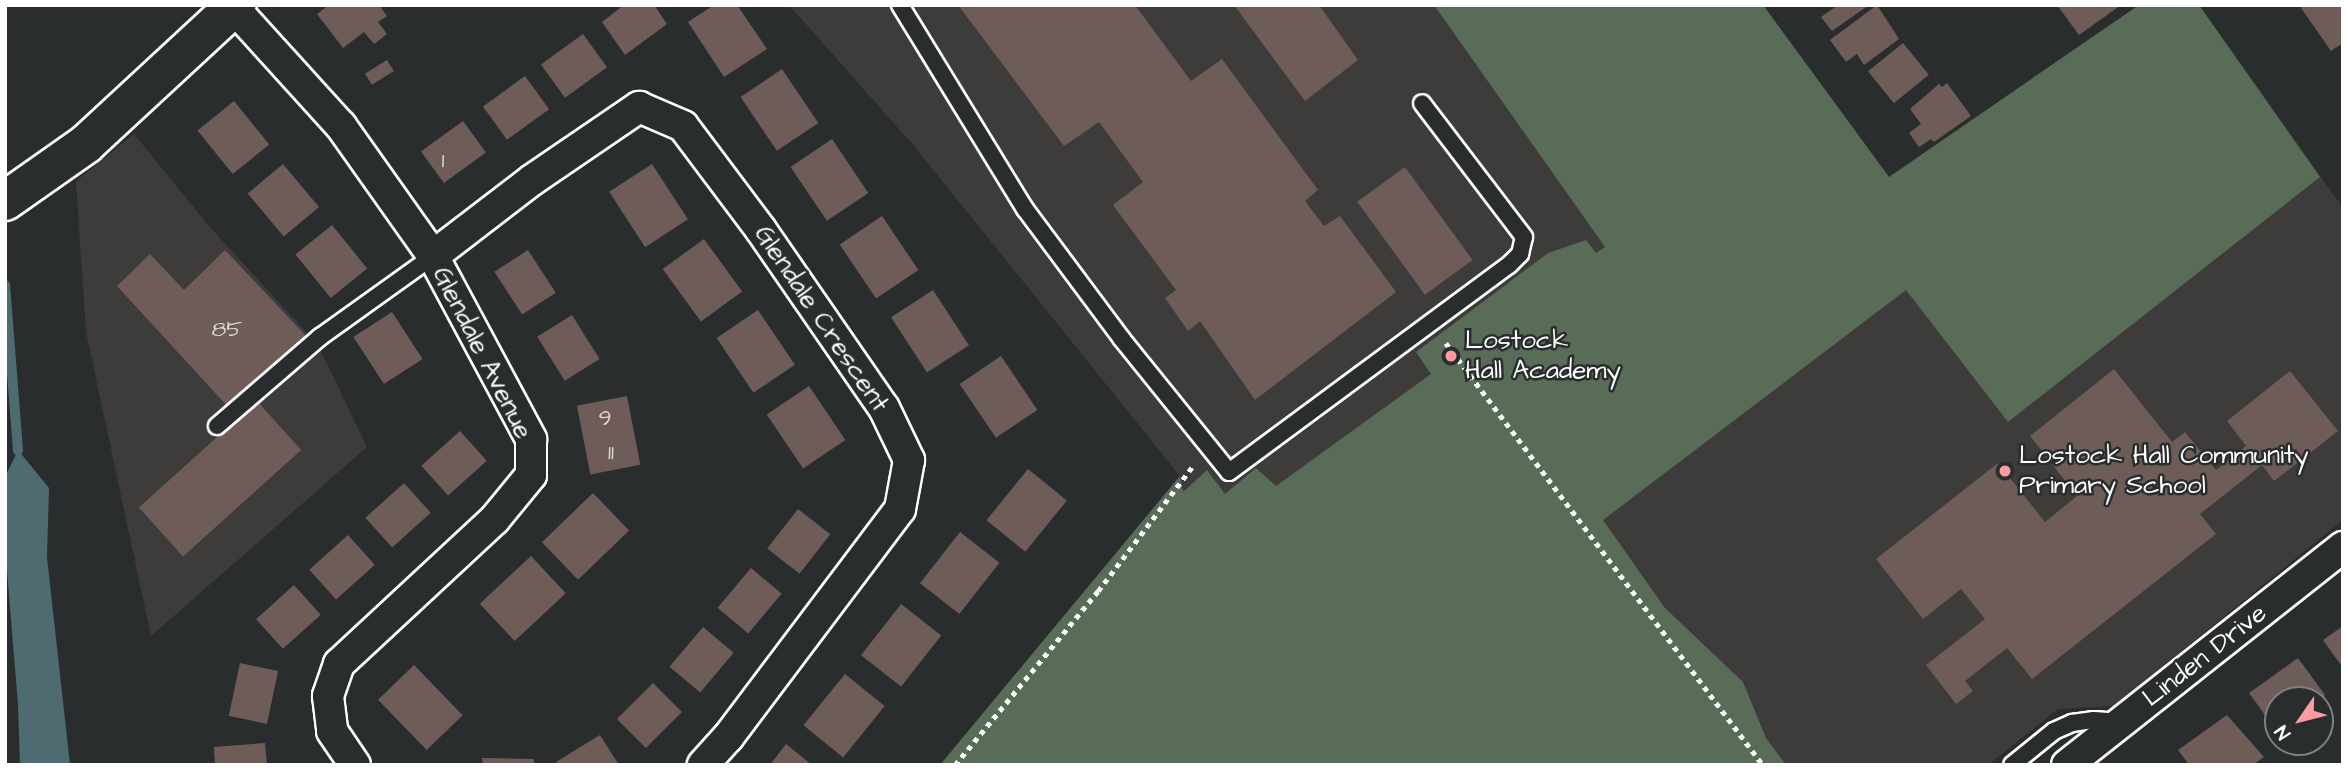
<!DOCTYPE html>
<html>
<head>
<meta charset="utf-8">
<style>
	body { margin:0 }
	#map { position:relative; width:2348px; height:770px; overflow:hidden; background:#2a2d2e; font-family:"Architects Daughter",sans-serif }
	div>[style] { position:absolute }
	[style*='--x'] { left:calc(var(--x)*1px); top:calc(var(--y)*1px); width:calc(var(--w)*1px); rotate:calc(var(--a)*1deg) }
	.built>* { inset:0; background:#3e3b3b }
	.green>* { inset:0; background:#586c57 }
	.water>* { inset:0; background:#4e6b72 }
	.stream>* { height:10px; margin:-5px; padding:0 5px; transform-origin:5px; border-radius:5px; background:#4e6b72 }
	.building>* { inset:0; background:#6e5c58; transform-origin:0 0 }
	.path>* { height:4.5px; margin-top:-2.25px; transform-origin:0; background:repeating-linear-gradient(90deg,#fff 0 5px,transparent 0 10px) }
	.roads { filter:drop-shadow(2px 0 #fff) drop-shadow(-2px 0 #fff) drop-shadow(0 2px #fff) drop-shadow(0 -2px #fff) }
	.service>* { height:16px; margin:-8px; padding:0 8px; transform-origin:8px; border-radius:8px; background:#2a2d2e }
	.minor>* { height:30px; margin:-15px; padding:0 15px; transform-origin:15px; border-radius:15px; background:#2a2d2e }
	.tertiary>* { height:38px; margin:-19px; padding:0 19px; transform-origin:19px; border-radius:19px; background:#2a2d2e }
	.dots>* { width:19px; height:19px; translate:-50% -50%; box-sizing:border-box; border:4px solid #2a2d2e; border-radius:50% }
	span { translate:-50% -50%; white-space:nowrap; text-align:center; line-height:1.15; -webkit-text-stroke:5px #2a2d2e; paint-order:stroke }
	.number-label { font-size:23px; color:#dbd6d5 }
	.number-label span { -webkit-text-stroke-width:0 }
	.street-label { font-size:26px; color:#fff }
	.poi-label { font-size:26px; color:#fff }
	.left { translate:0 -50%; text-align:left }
	.frame { position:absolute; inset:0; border:7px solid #fff; pointer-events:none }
	.north { position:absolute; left:2264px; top:686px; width:70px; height:70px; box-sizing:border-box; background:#2a2d2e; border:2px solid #7f8182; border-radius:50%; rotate:235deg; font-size:19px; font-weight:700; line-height:28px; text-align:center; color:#fff }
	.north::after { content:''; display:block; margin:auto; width:24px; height:32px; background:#ff9aa2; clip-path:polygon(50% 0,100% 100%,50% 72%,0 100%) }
</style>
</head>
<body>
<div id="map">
	<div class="built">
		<div style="clip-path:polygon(789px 5px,1763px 5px,1889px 177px,2139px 5px,2199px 5px,2343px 208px,2343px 520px,2114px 706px,2058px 709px,1988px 765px,940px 765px,1180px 476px,914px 146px)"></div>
		<div style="clip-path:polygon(134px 134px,209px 226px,318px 345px,367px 447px,151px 636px,86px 332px,76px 181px)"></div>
	</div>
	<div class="green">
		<div style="clip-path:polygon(1434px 5px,1763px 5px,1889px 177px,2139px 5px,2199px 5px,2320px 177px,2008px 422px,1906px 290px,1603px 520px,1665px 608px,1743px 682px,1766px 738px,1786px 765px,940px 765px,1180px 476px,1183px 492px,1207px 470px,1225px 494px,1256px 468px,1276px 486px,1431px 374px,1416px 352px,1548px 253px,1586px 240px,1596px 253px,1605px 247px)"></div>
	</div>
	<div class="water">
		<div style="clip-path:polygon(18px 450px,49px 488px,47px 557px,70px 765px,20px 765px,18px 705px,5px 546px,5px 477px)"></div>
	</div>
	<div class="stream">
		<div style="--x:5;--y:285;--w:166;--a:85.5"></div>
	</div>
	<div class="building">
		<div style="clip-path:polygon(329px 5px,379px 5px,387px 16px,378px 22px,387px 34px,374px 44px,364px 32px,343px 48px,317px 14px)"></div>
		<div style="clip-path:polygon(624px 5px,654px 5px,667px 24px,625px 55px,602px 22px)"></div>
		<div style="clip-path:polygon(714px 5px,737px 5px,767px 49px,724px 77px,688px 22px)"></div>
		<div style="clip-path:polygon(958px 5px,1135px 5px,1191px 81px,1222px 59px,1318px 190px,1305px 201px,1324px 226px,1340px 216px,1396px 292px,1255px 400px,1200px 321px,1188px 331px,1165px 298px,1176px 290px,1113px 205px,1143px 182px,1099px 122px,1064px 146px)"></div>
		<div style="clip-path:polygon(1234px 5px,1319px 5px,1358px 60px,1305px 101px)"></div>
		<div style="clip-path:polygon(1838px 5px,1869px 5px,1832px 31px,1821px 17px)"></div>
		<div style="clip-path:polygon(1877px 5px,1899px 39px,1864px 65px,1857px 54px,1846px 62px,1830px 40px)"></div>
		<div style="clip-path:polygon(2057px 5px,2121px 5px,2079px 35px)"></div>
		<div style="clip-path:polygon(2305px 5px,2343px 5px,2343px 43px,2331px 51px,2301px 8px)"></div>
		<div style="left:583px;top:34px;width:41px;height:52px;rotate:54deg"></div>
		<div style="left:1903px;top:43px;width:41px;height:45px;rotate:51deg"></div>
		<div style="left:387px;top:60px;width:13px;height:26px;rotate:58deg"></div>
		<div style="left:782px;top:69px;width:65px;height:50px;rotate:56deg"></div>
		<div style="left:525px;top:76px;width:41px;height:52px;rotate:54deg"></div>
		<div style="clip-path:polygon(1947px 83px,1971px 116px,1934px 142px,1931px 139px,1919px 147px,1909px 133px,1921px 124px,1910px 109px,1939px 84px,1942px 87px)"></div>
		<div style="left:234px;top:101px;width:56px;height:47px;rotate:51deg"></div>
		<div style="left:463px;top:121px;width:39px;height:52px;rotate:54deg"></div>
		<div style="left:832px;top:139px;width:65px;height:50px;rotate:56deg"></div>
		<div style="left:283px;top:164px;width:56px;height:46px;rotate:50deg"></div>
		<div style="left:652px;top:164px;width:66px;height:51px;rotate:57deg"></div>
		<div style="left:1405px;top:167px;width:115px;height:59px;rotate:54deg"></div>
		<div style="left:882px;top:216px;width:65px;height:51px;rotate:56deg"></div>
		<div style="left:332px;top:225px;width:56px;height:47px;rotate:51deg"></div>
		<div style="left:704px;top:239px;width:65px;height:51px;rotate:54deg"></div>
		<div style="clip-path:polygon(225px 250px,306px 336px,229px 408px,117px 286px,150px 254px,184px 290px)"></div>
		<div style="left:528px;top:250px;width:51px;height:40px;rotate:57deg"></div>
		<div style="left:933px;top:290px;width:66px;height:50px;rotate:57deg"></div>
		<div style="left:758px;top:310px;width:66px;height:50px;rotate:56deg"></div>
		<div style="left:392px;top:312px;width:56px;height:46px;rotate:57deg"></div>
		<div style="left:572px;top:315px;width:52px;height:41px;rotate:58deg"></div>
		<div style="left:1001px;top:356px;width:65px;height:50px;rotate:56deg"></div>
		<div style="clip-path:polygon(2114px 369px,2172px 442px,2185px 432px,2216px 470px,2246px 446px,2227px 421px,2290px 371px,2338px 431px,2274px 481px,2262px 465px,2200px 514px,2216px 534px,2032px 679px,2007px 648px,1965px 681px,1973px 691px,1956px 704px,1926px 665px,1985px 619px,1961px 589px,1923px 619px,1876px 559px,1998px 463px,2045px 522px,2077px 496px,2030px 436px)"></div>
		<div style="left:809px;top:386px;width:65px;height:51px;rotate:56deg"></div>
		<div style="left:627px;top:396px;width:70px;height:51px;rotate:79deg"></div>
		<div style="left:257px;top:401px;width:66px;height:159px;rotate:48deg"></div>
		<div style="left:460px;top:431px;width:40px;height:52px;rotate:48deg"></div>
		<div style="left:1028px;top:469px;width:50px;height:66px;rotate:39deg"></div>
		<div style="left:404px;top:483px;width:40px;height:52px;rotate:48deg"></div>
		<div style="left:593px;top:493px;width:52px;height:71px;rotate:46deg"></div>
		<div style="left:798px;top:509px;width:41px;height:50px;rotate:38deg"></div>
		<div style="left:960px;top:532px;width:50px;height:65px;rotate:38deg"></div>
		<div style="left:348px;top:535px;width:40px;height:52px;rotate:48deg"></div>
		<div style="left:531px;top:556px;width:51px;height:70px;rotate:47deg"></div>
		<div style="left:751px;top:568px;width:40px;height:52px;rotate:40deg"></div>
		<div style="left:294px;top:585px;width:40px;height:51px;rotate:48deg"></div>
		<div style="left:901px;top:604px;width:51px;height:65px;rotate:38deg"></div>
		<div style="clip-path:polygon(2343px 626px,2343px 668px,2323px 640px)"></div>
		<div style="left:703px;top:627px;width:40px;height:52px;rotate:40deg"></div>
		<div style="clip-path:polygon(2298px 658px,2325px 695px,2318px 700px,2278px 700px,2278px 733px,2249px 693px)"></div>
		<div style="left:240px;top:663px;width:39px;height:54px;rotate:12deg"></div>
		<div style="left:414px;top:665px;width:70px;height:50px;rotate:46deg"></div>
		<div style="left:845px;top:674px;width:51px;height:66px;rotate:39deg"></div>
		<div style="left:653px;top:683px;width:41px;height:51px;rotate:45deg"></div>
		<div style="clip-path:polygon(2227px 715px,2264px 757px,2253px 765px,2189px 765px,2178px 750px)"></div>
		<div style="clip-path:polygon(600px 735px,619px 765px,558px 765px,556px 762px)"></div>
		<div style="clip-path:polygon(265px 743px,267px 765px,215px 765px,214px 747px)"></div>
		<div style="clip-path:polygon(786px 744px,812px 765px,770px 765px)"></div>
		<div style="clip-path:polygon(482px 758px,534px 759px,534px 765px,483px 765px)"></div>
	</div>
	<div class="path">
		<div style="--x:1446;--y:343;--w:528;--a:53.09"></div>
		<div style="--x:955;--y:765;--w:225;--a:-50.6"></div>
		<div style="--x:1098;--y:591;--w:157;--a:-52.8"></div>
	</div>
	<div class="roads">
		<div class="service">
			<div style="--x:900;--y:5;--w:239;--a:58.5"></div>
			<div style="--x:1025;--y:209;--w:161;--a:53.3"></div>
			<div style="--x:1121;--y:338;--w:172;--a:51.1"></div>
			<div style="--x:1229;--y:472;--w:348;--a:-36.5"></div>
			<div style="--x:1509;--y:265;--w:16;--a:-45"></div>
			<div style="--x:1520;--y:254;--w:17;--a:-77"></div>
			<div style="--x:1524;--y:237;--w:168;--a:-127.3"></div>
			<div style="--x:217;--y:426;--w:136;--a:-40.8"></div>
			<div style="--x:320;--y:337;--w:139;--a:-35.6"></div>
			<div style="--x:2012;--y:765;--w:54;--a:-39"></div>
			<div style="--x:2054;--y:731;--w:20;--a:-24"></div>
			<div style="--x:2072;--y:723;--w:22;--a:-8"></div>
			<div style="--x:2094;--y:720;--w:27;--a:4"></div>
		</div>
		<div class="minor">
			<div style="--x:233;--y:7;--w:161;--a:47.8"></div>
			<div style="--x:341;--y:126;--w:159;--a:54.7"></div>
			<div style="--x:433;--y:256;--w:208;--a:61.8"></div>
			<div style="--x:531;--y:439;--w:36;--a:90"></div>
			<div style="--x:531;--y:475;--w:57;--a:129.3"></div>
			<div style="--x:495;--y:519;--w:213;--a:137.1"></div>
			<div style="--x:339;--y:664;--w:34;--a:109"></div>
			<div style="--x:328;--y:696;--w:35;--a:83"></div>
			<div style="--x:332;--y:731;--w:41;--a:55.9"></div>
			<div style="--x:433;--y:256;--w:125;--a:-37.5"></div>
			<div style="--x:532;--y:180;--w:130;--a:-34.3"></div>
			<div style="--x:639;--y:107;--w:48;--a:23.4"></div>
			<div style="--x:683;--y:126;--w:130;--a:53.1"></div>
			<div style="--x:761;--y:230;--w:216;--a:55.4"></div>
			<div style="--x:884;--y:408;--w:58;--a:64.3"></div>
			<div style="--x:909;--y:460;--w:50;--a:100.4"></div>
			<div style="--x:900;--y:509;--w:286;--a:127"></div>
			<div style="--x:728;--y:737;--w:38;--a:132"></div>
			<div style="--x:2067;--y:765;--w:352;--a:-38.3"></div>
		</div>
		<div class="tertiary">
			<div style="--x:5;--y:201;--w:99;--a:-35.1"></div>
			<div style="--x:86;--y:144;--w:205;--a:-42.8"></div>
		</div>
	</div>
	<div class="dots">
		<div style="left:1451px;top:356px;background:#ff9aa2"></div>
		<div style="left:2005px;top:471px;background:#ff9aa2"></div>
	</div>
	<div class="number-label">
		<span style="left:443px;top:160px">1</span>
		<span style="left:227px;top:329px">85</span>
		<span style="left:605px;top:418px">9</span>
		<span style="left:611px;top:452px">11</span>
	</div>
	<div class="street-label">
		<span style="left:821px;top:319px;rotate:56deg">Glendale Crescent</span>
		<span style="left:482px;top:353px;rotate:63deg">Glendale Avenue</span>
		<span style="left:2205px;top:656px;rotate:-38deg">Linden Drive</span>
	</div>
	<div class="poi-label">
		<span class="left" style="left:1465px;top:356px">Lostock<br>Hall Academy</span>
		<span class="left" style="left:2019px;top:471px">Lostock Hall Community<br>Primary School</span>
	</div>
	<div class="frame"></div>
	<div class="north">N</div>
</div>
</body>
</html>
